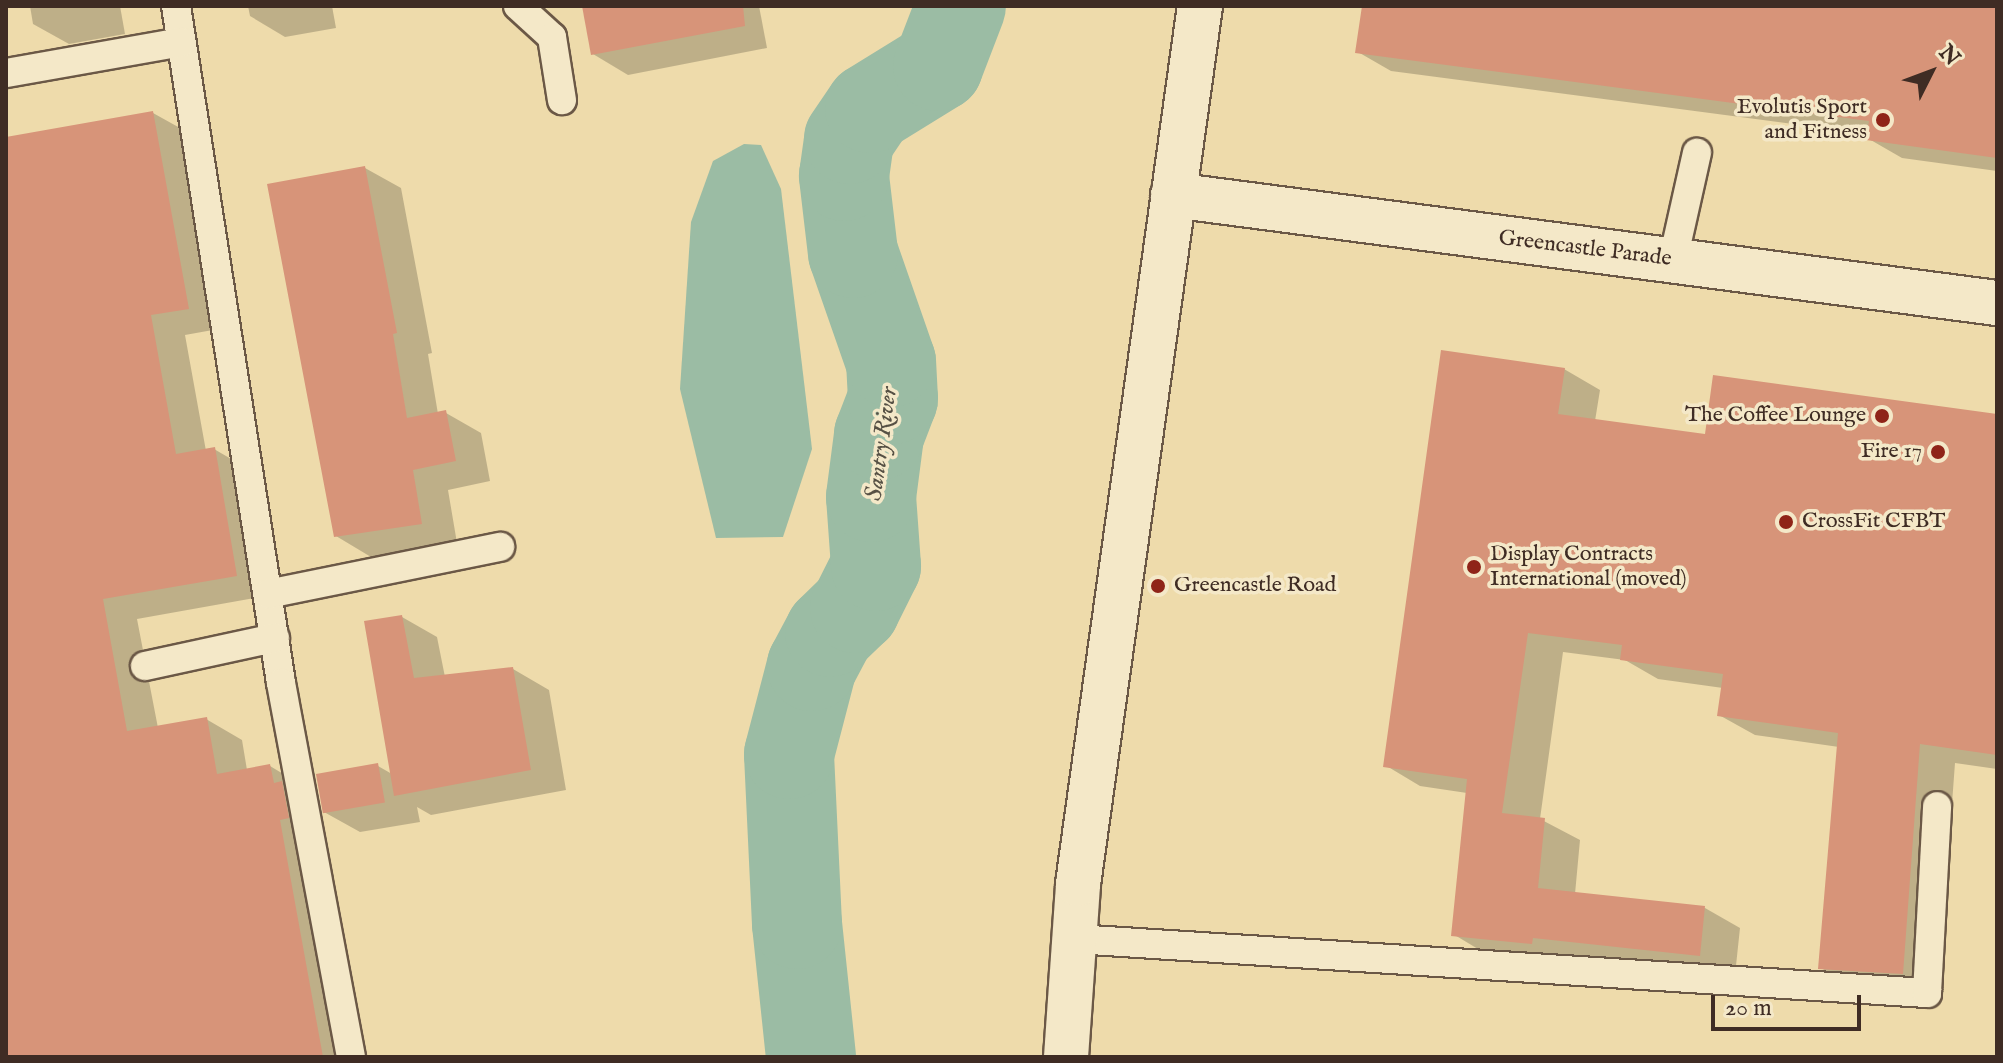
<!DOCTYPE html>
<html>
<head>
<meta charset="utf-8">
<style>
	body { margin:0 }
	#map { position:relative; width:2003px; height:1063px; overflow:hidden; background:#eedbab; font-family:"IM FELL English",serif }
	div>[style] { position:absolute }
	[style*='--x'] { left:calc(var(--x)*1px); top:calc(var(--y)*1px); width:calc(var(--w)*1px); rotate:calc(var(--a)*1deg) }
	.water>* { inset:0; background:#9bbca4 }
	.shadow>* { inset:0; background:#0003 }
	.river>* { height:90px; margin:-45px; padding:0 45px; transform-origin:45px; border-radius:45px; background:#9bbca4 }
	.building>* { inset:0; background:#d79479; transform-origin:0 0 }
	.roads { filter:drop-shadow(2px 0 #6b5846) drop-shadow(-2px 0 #6b5846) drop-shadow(0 2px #6b5846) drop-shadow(0 -2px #6b5846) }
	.lane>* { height:28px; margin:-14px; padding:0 14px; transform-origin:14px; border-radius:14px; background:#f4e8c8 }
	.street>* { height:44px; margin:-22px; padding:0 22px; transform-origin:22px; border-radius:22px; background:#f4e8c8 }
	.secondary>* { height:44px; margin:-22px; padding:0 22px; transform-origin:22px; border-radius:22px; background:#f4e8c8 }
	.dots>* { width:22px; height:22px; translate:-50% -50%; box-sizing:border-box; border:4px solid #f4e8c8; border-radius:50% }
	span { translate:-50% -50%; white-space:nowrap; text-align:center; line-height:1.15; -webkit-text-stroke:7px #f4e8c8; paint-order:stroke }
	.poi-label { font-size:22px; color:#3f2c24 }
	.right { translate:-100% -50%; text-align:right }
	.left { translate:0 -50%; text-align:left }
	.street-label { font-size:22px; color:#3f2c24 }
	.water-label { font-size:24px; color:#565044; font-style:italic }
	.frame { position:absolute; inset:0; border:8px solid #3f2c24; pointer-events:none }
	.north { position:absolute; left:1891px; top:32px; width:80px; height:80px; -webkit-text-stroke:6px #f4e8c8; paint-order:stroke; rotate:48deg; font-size:22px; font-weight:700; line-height:32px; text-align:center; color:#3f2c24 }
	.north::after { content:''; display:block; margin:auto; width:28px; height:36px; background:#3f2c24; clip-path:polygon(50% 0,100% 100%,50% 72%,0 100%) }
	.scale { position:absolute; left:1711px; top:995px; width:150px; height:36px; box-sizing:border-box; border:4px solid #3f2c24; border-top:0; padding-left:10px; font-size:24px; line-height:28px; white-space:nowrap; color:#3f2c24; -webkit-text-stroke:6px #f4e8c8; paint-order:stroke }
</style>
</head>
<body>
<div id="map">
	<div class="water">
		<div style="clip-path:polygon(744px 144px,761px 145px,781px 189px,812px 449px,783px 537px,716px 538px,680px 389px,691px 222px,713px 161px)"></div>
	</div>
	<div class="shadow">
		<div style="clip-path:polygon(30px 6px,120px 6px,125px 34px,69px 44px,33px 24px)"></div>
		<div style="clip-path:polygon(248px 6px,332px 6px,336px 28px,285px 37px,250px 16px)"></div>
		<div style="clip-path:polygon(584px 6px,759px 6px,767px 48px,628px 75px,593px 54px)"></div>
		<div style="clip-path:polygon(1364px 6px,1997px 6px,1997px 171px,1902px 158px,1869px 139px,1869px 134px,1391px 71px,1358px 52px)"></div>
		<div style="clip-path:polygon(153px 113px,189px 133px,224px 328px,185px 335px,206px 451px,214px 449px,250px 470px,272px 595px,137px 619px,158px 728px,206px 719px,242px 740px,247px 770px,270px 766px,305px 787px,354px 1057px,6px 1057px,6px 139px)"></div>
		<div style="clip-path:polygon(365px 168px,401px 188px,432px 353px,428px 354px,438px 414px,446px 413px,481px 433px,490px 481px,448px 490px,457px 543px,371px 557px,336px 536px)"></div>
		<div style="clip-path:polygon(1564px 369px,1600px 390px,1595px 421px,1707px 436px,1997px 416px,1997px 769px,1955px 763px,1938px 994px,1856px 988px,1821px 968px,1839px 747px,1755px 735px,1719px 715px,1723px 688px,1658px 679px,1625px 660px,1563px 652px,1540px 819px,1580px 840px,1575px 894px,1705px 908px,1740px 928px,1735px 975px,1488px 955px,1453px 934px,1467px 793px,1420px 786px,1385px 765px)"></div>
		<div style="clip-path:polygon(402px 617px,437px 637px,445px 677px,513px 669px,549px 690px,566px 790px,431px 815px,417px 807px,420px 822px,360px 832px,324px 812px,378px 766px,392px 774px)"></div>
	</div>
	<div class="river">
		<div style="--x:811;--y:1057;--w:134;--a:-96"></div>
		<div style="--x:797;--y:924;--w:170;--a:-92.7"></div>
		<div style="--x:789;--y:754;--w:91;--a:-75.4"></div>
		<div style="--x:812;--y:666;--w:38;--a:-62"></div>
		<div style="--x:830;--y:632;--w:35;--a:-44"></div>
		<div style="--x:855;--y:608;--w:47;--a:-63.4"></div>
		<div style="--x:876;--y:566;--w:69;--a:-94.1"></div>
		<div style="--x:871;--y:497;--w:63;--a:-82.6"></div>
		<div style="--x:879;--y:435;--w:39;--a:-69"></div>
		<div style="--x:893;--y:399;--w:37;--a:-93"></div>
		<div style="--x:891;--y:362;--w:115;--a:-109.2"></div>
		<div style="--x:853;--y:253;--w:78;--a:-96.7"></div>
		<div style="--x:844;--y:176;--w:37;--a:-82"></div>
		<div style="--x:849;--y:139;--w:37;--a:-56"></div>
		<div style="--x:870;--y:108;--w:80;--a:-31.7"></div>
		<div style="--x:938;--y:66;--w:64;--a:-69"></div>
	</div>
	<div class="building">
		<div style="clip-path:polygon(582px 6px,743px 6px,745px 26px,591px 55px)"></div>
		<div style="clip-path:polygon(1362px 6px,1997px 6px,1997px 158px,1866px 140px,1869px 121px,1355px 53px)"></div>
		<div style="clip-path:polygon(153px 111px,189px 309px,151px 315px,176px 454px,215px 447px,237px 576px,103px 599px,127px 731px,207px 717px,217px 774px,270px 764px,274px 783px,282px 781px,289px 818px,280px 820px,323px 1057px,6px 1057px,6px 137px)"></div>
		<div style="clip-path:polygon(365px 166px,397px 333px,393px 334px,407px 418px,446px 410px,456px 461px,413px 470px,422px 524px,334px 537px,267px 184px)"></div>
		<div style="clip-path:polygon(1441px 350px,1565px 368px,1558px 414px,1705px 434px,1713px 375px,1997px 414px,1997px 755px,1920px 744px,1903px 974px,1818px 969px,1838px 733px,1717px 716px,1723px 674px,1620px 660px,1622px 645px,1528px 633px,1502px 813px,1545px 818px,1538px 888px,1705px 906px,1700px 956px,1533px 938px,1532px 944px,1451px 936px,1467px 779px,1383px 767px)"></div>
		<div style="clip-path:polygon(402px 615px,414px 678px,513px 667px,531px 770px,394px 796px,364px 621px)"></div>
		<div style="left:378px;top:763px;width:40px;height:63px;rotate:80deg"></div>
	</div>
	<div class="roads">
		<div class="lane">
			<div style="--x:176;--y:6;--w:685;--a:81.18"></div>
			<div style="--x:281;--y:683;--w:380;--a:79.4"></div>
			<div style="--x:518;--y:6;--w:46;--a:42.4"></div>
			<div style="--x:552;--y:37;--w:64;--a:81"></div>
			<div style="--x:6;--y:73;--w:178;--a:-10"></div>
			<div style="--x:1673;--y:260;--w:110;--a:-77.4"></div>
			<div style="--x:268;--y:594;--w:237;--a:-11.5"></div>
			<div style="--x:145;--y:666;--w:133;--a:-12.2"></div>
			<div style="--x:1075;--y:939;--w:854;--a:3.63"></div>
			<div style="--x:1927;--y:993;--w:187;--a:-86.9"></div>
		</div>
		<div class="street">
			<div style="--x:1173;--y:195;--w:831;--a:7.47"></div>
		</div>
		<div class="secondary">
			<div style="--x:1066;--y:1057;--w:173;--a:-86"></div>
			<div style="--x:1078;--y:884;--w:886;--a:-82.09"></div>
		</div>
	</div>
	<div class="dots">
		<div style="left:1883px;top:120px;background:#8f2418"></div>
		<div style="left:1882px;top:416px;background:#8f2418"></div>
		<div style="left:1938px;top:452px;background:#8f2418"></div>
		<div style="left:1786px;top:522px;background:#8f2418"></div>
		<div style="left:1474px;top:567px;background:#8f2418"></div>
		<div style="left:1158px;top:586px;background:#8f2418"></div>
	</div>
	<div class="poi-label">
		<span class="right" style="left:1867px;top:120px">Evolutis Sport<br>and Fitness</span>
		<span class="right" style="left:1866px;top:416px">The Coffee Lounge</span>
		<span class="right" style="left:1922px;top:452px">Fire 17</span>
		<span class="left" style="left:1802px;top:522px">CrossFit CFBT</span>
		<span class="left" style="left:1490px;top:567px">Display Contracts<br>International (moved)</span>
		<span class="left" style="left:1174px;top:586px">Greencastle Road</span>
	</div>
	<div class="street-label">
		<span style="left:1585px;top:249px;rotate:7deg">Greencastle Parade</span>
	</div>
	<div class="water-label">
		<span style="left:882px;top:444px;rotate:-82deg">Santry River</span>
	</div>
	<div class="frame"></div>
	<div class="north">N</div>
	<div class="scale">20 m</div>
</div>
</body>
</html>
